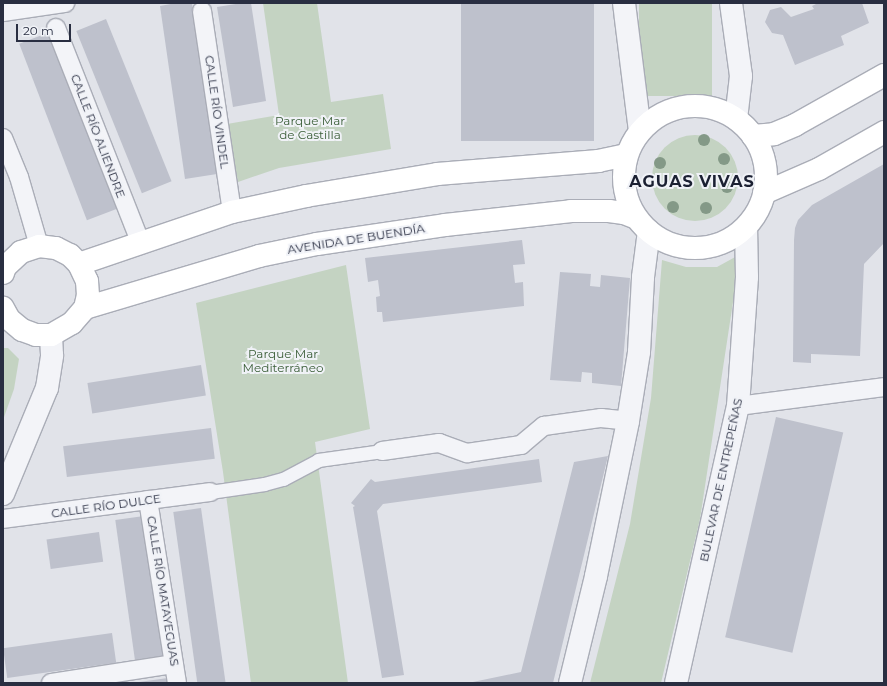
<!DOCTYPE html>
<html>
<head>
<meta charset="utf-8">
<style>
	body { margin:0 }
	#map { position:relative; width:887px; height:686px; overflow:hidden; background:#e1e3e9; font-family:Montserrat,sans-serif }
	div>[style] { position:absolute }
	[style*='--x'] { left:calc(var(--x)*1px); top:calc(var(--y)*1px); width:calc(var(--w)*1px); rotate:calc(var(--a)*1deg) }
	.green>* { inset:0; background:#c4d3c2; transform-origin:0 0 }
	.round { border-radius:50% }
	.building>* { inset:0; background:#bec1cc; transform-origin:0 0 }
	.roads { filter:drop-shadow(1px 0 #aaadb7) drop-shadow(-1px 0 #aaadb7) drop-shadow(0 1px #aaadb7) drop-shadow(0 -1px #aaadb7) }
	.pedestrian>* { height:13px; margin:-6.5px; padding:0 6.5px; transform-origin:6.5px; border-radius:6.5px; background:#f3f4f8 }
	.minor>* { height:18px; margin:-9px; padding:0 9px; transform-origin:9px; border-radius:9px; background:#f3f4f8 }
	.tertiary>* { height:22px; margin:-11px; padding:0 11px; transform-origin:11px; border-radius:11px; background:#f3f4f8 }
	.secondary>* { height:22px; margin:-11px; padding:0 11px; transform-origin:11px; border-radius:11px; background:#fff }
	.secondary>.ring { margin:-11px; padding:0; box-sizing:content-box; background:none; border:22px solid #fff; border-radius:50% }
	.trees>* { width:12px; height:12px; margin:-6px; border-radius:50%; background:#849987 }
	span { translate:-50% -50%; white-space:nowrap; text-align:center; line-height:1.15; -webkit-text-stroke:4px #f0f2f7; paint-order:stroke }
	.street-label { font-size:12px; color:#292e41 }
	.park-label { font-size:12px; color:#385c36 }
	.district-label { font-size:16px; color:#1b2032; font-weight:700; letter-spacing:1px }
	.frame { position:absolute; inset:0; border:4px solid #292e41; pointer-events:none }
	.scale { position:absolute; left:16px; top:24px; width:55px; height:18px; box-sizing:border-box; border:2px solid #292e41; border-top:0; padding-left:5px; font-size:12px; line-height:14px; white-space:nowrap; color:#292e41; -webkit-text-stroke:3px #f0f2f7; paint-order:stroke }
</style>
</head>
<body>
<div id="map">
	<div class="green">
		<div style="clip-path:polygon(263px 3px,317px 3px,331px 102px,383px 94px,391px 149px,279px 168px,238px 182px,227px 124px,279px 115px)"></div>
		<div style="left:639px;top:3px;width:73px;height:93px"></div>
		<div class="round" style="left:652px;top:135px;width:86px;height:86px"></div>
		<div style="clip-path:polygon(737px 256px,735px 289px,700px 519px,661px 683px,590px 683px,630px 524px,651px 398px,662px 260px,686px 267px,717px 267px)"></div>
		<div style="clip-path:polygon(346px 265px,370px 429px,315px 442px,348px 683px,251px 683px,223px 472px,196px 303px)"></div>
		<div style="clip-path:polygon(3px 348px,8px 348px,19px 359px,14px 389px,3px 420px)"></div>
	</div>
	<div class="building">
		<div style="clip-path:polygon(176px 3px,192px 3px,217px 174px,185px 179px,160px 6px)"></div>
		<div style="clip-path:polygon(242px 3px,251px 3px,266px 101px,233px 107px,217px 7px)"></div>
		<div style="left:461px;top:3px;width:133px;height:138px"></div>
		<div style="clip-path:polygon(818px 3px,862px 3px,869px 23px,841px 36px,844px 45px,795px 65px,783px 35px,772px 33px,765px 22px,770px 10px,781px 7px,791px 17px,814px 9px,812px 6px)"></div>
		<div style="left:106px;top:19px;width:175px;height:32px;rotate:68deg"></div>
		<div style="left:50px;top:32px;width:189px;height:33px;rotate:69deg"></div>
		<div style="clip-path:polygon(884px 164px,884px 243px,864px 264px,860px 356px,811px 354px,811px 363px,793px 362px,794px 240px,795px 228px,798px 220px,812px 205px)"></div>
		<div style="clip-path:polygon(522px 240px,525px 264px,513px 265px,515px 283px,523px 282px,524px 306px,383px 322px,382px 312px,377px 312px,376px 297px,380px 296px,378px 280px,368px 282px,365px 258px)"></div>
		<div style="clip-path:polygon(560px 272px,591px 274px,590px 286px,600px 287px,601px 275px,630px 278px,621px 386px,592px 383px,592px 373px,582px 372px,581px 382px,550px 380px)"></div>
		<div style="left:201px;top:365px;width:31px;height:115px;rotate:81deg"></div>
		<div style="left:776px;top:417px;width:69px;height:226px;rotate:13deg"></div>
		<div style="left:211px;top:428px;width:31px;height:149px;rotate:83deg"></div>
		<div style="clip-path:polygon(608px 456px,553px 683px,468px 683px,521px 672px,574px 462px)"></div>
		<div style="clip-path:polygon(539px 459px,542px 482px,383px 504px,377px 511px,404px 675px,382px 678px,353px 507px,355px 506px,351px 503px,371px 479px,375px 482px)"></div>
		<div style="left:201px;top:508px;width:177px;height:28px;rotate:82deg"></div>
		<div style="left:144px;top:516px;width:141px;height:29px;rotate:82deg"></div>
		<div style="left:99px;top:532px;width:30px;height:53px;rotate:82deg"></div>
		<div style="left:112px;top:633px;width:30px;height:110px;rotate:82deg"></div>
		<div style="clip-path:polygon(168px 678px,169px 683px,139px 683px,139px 682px)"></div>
	</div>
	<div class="roads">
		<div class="pedestrian">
			<div style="--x:210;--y:492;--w:55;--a:-8.4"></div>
			<div style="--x:264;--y:484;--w:20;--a:-15"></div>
			<div style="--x:283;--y:479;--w:40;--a:-28"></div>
			<div style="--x:318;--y:460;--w:65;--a:-8"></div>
		</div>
		<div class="minor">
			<div style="--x:202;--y:11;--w:203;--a:81.5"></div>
			<div style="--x:3;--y:12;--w:63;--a:-8.3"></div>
			<div style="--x:56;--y:28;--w:232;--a:68.5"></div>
			<div style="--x:3;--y:138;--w:42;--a:67.7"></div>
			<div style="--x:19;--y:177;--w:72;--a:73.8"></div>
			<div style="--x:738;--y:406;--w:147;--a:-7.4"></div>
			<div style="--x:382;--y:451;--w:58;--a:-8"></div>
			<div style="--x:439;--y:443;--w:30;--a:20"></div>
			<div style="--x:467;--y:453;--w:55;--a:-8.4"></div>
			<div style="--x:521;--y:445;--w:30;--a:-40"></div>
			<div style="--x:544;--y:426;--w:58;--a:-8"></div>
			<div style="--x:601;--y:418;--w:27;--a:6"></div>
			<div style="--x:148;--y:500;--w:185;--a:81"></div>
			<div style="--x:3;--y:519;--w:209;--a:-7.4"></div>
			<div style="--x:51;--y:683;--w:124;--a:-8.8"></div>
		</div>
		<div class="tertiary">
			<div style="--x:624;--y:3;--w:129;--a:82.9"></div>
			<div style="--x:731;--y:3;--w:74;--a:82.2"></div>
			<div style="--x:741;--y:76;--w:43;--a:96.6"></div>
			<div style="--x:3;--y:494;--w:115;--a:-67.5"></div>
			<div style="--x:47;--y:388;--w:33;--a:-81"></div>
			<div style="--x:52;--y:355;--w:20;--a:-93"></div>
			<div style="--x:570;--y:683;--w:110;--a:-76.3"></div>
			<div style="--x:596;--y:576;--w:158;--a:-78.3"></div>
			<div style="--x:628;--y:421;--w:70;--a:-80.9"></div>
			<div style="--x:639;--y:352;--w:75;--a:-86.9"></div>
			<div style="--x:643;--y:277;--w:46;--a:-82.6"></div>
			<div style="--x:676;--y:683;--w:284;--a:-77.4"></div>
			<div style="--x:738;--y:406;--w:129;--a:-86"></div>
			<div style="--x:747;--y:277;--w:50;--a:-91.1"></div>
		</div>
		<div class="secondary">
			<div class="ring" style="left:624px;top:106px;width:120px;height:120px"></div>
			<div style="--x:753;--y:136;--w:21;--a:-5"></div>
			<div style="--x:774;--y:134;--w:23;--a:-23"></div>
			<div style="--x:795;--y:125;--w:102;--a:-29.3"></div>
			<div style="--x:764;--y:193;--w:60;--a:-23.6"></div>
			<div style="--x:819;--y:169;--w:75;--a:-29.6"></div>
			<div style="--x:79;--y:264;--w:162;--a:-18.8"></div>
			<div style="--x:232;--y:212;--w:76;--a:-12.2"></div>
			<div style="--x:306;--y:196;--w:133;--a:-9.5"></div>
			<div style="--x:437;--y:174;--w:162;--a:-4.6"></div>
			<div style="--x:598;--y:161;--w:29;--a:-12"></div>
			<div style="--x:3;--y:273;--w:6;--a:-72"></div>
			<div style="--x:5;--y:267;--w:22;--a:-43"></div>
			<div style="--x:21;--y:252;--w:19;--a:-18"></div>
			<div style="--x:39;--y:246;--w:17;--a:7"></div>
			<div style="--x:56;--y:248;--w:16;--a:27"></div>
			<div style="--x:70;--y:255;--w:13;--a:45"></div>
			<div style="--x:79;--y:264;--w:19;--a:65"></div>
			<div style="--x:87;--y:281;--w:14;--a:86"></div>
			<div style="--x:88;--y:295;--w:13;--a:103"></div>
			<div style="--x:85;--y:308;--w:20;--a:131"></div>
			<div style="--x:72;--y:323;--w:24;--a:150"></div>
			<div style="--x:51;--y:335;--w:15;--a:180"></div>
			<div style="--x:36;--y:335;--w:15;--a:-160"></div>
			<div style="--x:22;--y:330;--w:17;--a:-140"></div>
			<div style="--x:9;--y:319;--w:13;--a:-119"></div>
			<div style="--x:85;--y:308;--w:182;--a:-16.6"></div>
			<div style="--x:259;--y:256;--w:59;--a:-11.7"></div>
			<div style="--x:317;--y:244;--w:129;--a:-8.4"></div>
			<div style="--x:445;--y:225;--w:127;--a:-6.3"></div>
			<div style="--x:571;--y:211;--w:38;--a:0"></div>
			<div style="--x:609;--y:211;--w:15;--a:8"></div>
			<div style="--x:624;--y:213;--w:11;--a:22"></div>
		</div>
	</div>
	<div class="trees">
		<div style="left:704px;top:140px"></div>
		<div style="left:724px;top:159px"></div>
		<div style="left:660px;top:163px"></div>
		<div style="left:727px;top:187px"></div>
		<div style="left:673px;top:207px"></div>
		<div style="left:706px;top:208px"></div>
	</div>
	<div class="street-label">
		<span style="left:217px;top:112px;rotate:82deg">CALLE RÍO VINDEL</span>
		<span style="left:98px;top:136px;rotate:69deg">CALLE RÍO ALIENDRE</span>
		<span style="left:356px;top:239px;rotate:-9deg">AVENIDA DE BUENDÍA</span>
		<span style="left:721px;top:480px;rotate:-78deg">BULEVAR DE ENTREPEÑAS</span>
		<span style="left:106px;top:506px;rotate:-8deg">CALLE RÍO DULCE</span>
		<span style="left:163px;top:591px;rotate:81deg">CALLE RÍO MATAYEGUAS</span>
	</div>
	<div class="park-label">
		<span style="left:310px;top:128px">Parque Mar<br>de Castilla</span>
		<span style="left:283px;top:361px">Parque Mar<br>Mediterráneo</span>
	</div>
	<div class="district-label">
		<span style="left:692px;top:182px">AGUAS VIVAS</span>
	</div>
	<div class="frame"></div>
	<div class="scale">20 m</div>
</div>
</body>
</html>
